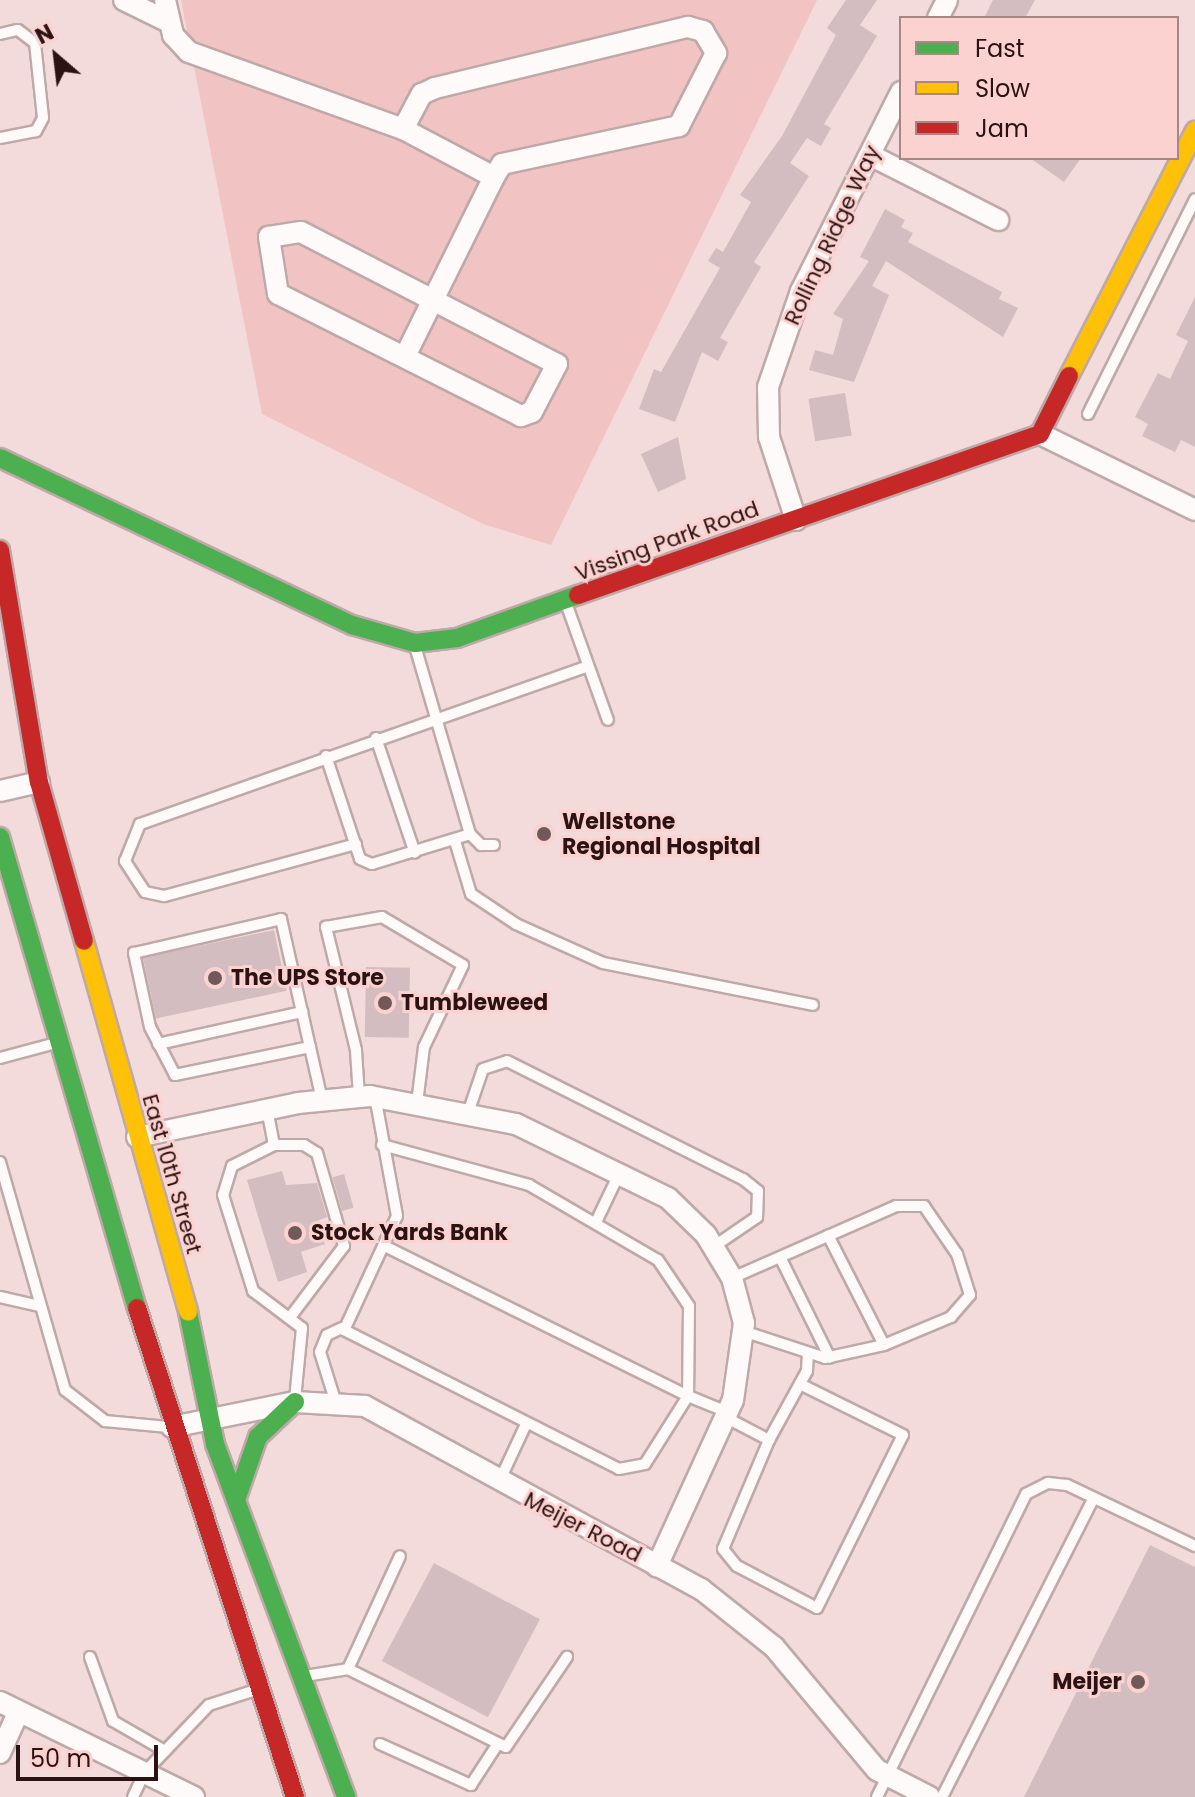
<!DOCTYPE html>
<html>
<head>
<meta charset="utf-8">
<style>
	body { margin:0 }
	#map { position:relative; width:1195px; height:1797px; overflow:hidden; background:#f2dbda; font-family:Poppins,sans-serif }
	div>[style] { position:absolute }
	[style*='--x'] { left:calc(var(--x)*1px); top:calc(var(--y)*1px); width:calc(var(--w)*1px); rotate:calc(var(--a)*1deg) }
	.green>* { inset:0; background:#f1c4c3 }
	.building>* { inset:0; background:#d4bdc0; transform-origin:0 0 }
	.roads { filter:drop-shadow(2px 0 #bfa9a8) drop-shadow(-2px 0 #bfa9a8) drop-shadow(0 2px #bfa9a8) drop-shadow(0 -2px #bfa9a8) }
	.lane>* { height:10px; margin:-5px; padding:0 5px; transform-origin:5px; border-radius:5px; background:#fdfaf9 }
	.street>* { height:20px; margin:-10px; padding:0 10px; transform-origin:10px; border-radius:10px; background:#fdfaf9 }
	.fast>* { height:18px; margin:-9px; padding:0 9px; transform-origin:9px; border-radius:9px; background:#4caf50 }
	.slow>* { height:18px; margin:-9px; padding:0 9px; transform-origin:9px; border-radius:9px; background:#ffc107 }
	.jam>* { height:18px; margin:-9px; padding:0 9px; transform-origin:9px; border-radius:9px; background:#c62828 }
	.dots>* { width:22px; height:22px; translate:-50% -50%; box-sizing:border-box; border:4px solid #fcd2d0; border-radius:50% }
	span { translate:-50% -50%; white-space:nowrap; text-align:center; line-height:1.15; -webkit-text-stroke:6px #fcd2d0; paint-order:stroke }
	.street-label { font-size:22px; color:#2b1313 }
	.poi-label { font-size:22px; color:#2b1313; font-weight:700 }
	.left { translate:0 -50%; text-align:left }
	.right { translate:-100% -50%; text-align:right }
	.legend { position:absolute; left:899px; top:16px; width:280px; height:144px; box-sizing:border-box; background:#fcd2d0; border:2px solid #a88684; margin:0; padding:10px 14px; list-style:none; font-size:24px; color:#2b1313 }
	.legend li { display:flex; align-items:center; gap:16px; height:40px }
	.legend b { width:40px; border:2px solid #a88684 }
	.north { position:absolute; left:16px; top:16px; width:80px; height:80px; -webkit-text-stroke:6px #fcd2d0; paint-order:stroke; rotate:332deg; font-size:22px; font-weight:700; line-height:32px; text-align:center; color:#2b1313 }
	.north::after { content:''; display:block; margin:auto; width:28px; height:36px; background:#2b1313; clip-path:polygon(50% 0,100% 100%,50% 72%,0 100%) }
	.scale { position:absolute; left:16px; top:1745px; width:142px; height:36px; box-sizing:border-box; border:4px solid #2b1313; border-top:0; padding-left:10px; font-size:24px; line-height:28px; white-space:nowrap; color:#2b1313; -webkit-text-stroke:6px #fcd2d0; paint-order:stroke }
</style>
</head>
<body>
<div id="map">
	<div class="green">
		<div style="clip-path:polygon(181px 0,817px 0,551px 545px,483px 524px,262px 414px)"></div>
	</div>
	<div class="building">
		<div style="clip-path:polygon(846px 0,877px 0,860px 25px,877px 36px,824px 124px,831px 128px,821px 146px,807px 138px,790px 163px,809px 176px,754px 262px,761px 267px,720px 338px,728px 342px,718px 361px,702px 352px,675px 422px,639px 409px,654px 369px,661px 372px,720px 268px,708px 261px,716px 248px,723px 252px,751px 202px,740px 195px,782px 136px,836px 35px,827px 28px)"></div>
		<div style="clip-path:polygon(993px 0,1035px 0,1025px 18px,984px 18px)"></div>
		<div style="clip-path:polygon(1030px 158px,1081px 158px,1064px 182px)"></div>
		<div style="clip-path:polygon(885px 209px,905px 220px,901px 227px,913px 233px,908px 242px,1002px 292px,999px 299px,1018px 308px,1003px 337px,886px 261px,872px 286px,889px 295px,854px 382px,809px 370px,815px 350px,833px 355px,843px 319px,833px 314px,869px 261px,860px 257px)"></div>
		<div style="clip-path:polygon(1195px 297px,1195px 447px,1181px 440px,1175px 452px,1142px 436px,1148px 424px,1135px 417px,1158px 373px,1170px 379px,1188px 341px,1176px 335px)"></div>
		<div style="left:845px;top:393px;width:43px;height:37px;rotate:81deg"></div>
		<div style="clip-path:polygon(678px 437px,686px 479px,658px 492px,641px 454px)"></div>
		<div style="left:274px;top:930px;width:62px;height:134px;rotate:78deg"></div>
		<div style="left:366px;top:967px;width:44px;height:70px;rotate:1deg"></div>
		<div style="clip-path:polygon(282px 1171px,286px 1185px,317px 1183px,327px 1217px,317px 1221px,325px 1244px,301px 1252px,307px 1272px,278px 1282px,247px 1180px)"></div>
		<div style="left:344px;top:1174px;width:35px;height:12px;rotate:74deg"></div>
		<div style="clip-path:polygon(1150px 1545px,1195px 1567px,1195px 1797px,1024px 1797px)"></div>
		<div style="left:434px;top:1563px;width:120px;height:111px;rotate:28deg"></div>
	</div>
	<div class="roads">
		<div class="lane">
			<div style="--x:0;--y:34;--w:18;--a:-13"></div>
			<div style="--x:18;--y:30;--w:21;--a:37"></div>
			<div style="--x:35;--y:43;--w:75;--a:83.9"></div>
			<div style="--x:43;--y:118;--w:15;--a:118"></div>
			<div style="--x:36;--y:131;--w:37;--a:169"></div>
			<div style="--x:1088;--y:414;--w:240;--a:-63.5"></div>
			<div style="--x:566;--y:603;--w:124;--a:70.3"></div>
			<div style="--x:415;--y:646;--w:196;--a:73.7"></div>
			<div style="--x:470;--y:834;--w:16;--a:45"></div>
			<div style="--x:481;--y:845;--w:13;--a:0"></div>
			<div style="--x:376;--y:738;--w:121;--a:71.3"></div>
			<div style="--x:326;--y:756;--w:108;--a:71.7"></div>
			<div style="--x:360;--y:859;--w:13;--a:23"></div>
			<div style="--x:372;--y:864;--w:102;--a:-17"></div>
			<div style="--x:455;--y:841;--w:55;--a:73.2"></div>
			<div style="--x:471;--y:894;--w:54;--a:33.7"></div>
			<div style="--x:516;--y:924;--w:95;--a:24.1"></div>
			<div style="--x:603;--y:963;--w:214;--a:11.3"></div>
			<div style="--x:356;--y:844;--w:199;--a:164.8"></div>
			<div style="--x:164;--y:896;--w:19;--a:-168"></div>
			<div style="--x:145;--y:892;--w:37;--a:-123"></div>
			<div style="--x:125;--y:861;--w:40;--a:-68"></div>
			<div style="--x:140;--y:824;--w:475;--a:-19.4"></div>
			<div style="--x:158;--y:1044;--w:148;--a:-12.5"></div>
			<div style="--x:310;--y:1047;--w:138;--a:168.3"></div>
			<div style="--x:175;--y:1075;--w:54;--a:-117.5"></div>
			<div style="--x:150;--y:1027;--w:76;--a:-102.2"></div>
			<div style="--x:134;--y:953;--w:151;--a:-13"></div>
			<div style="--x:281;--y:919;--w:95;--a:77.3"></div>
			<div style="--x:302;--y:1012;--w:90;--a:77.2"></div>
			<div style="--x:0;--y:1058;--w:58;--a:-15"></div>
			<div style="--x:375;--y:1096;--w:122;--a:79.6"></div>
			<div style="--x:397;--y:1216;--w:126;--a:114.9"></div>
			<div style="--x:344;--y:1330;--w:308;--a:26.8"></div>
			<div style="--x:619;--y:1469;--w:26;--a:-11"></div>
			<div style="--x:645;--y:1464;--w:80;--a:-57.7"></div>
			<div style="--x:688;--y:1396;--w:42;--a:22.3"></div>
			<div style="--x:359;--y:1097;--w:47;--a:-93.7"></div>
			<div style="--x:356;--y:1050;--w:127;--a:-103.7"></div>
			<div style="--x:326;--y:927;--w:57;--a:-10.1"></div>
			<div style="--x:382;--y:917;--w:94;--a:30.7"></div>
			<div style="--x:463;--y:965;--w:91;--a:115.4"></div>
			<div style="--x:424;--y:1047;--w:56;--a:97.1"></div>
			<div style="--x:267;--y:1109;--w:37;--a:79"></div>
			<div style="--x:274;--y:1145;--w:47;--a:153.4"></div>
			<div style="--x:232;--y:1166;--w:30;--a:107"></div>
			<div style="--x:223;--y:1195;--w:101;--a:72.6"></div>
			<div style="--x:253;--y:1291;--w:61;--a:37.1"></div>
			<div style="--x:302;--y:1328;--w:71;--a:95.6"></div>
			<div style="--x:468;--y:1113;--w:46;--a:-71.2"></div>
			<div style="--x:483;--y:1069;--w:25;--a:-18"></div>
			<div style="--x:507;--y:1061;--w:264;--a:26.6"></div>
			<div style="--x:743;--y:1179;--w:19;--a:39"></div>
			<div style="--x:758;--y:1191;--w:26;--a:92"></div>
			<div style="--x:757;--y:1217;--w:53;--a:145.7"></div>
			<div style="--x:274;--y:1145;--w:30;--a:0"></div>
			<div style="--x:304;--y:1145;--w:15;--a:32"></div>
			<div style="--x:317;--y:1153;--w:97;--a:73.8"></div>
			<div style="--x:344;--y:1246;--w:88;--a:127.1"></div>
			<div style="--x:382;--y:1145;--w:152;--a:15.2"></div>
			<div style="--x:529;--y:1185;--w:149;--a:30.2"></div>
			<div style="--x:658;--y:1260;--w:55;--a:56"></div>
			<div style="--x:689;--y:1306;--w:90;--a:90.6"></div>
			<div style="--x:688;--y:1396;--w:336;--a:-153.7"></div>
			<div style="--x:0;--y:1162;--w:237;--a:74.1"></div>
			<div style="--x:65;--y:1390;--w:51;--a:37.8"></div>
			<div style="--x:105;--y:1421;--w:63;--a:5.4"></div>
			<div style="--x:597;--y:1220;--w:53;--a:-64.4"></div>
			<div style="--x:781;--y:1259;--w:110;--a:63.7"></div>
			<div style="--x:732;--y:1278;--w:179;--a:-23.7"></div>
			<div style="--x:896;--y:1206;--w:28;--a:0"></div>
			<div style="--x:924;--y:1206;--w:58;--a:55.5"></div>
			<div style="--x:957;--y:1254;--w:43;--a:72.4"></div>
			<div style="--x:970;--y:1295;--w:29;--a:131"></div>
			<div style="--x:951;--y:1317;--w:73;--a:157.3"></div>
			<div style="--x:0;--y:1297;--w:41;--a:12.7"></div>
			<div style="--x:743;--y:1331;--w:86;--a:18.2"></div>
			<div style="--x:825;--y:1358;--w:60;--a:-12.4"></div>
			<div style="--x:884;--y:1345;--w:123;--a:-117"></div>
			<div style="--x:335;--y:1400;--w:50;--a:-107.4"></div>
			<div style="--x:320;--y:1352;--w:18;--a:-68"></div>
			<div style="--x:327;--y:1335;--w:17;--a:-25"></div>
			<div style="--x:725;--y:1417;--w:50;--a:27.6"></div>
			<div style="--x:769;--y:1440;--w:79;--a:-61.2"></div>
			<div style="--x:807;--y:1371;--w:18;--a:-87"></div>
			<div style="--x:769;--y:1440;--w:118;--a:112.9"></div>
			<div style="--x:723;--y:1549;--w:22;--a:51"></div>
			<div style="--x:737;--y:1566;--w:90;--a:27.7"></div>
			<div style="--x:817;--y:1608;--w:193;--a:-63.6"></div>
			<div style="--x:903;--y:1435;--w:115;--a:-153.7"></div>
			<div style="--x:499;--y:1482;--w:64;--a:-65"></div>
			<div style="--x:90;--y:1657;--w:68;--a:70.2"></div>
			<div style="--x:113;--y:1721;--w:60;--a:30"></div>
			<div style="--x:348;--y:1669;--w:124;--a:-65.3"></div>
			<div style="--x:305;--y:1676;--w:44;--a:-9.2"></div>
			<div style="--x:348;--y:1669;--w:176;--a:26.3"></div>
			<div style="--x:506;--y:1747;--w:109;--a:-55.9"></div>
			<div style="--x:380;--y:1744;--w:100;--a:24.3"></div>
			<div style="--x:471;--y:1785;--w:48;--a:-57"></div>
			<div style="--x:133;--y:1797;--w:26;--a:-65"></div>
			<div style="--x:144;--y:1773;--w:94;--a:-46.3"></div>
			<div style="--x:209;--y:1705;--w:49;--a:-17.7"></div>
			<div style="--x:877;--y:1797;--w:338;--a:-63.8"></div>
			<div style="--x:1026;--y:1494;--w:25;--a:-27"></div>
			<div style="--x:1048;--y:1483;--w:19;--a:6"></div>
			<div style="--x:1067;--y:1485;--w:142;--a:25.5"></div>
			<div style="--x:942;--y:1797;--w:335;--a:-63.1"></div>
		</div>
		<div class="street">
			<div style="--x:124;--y:0;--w:50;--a:26.1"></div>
			<div style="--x:165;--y:0;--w:36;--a:77"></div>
			<div style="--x:173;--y:35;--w:23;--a:47"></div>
			<div style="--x:189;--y:52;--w:227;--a:19.8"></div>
			<div style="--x:403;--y:129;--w:103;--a:27.8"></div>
			<div style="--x:494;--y:177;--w:200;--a:116.4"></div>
			<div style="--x:938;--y:18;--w:20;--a:-63"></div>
			<div style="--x:403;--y:129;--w:40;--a:-62"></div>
			<div style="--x:422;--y:94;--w:14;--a:-25"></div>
			<div style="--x:435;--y:88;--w:260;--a:-13.6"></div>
			<div style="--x:688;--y:27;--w:16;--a:15"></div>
			<div style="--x:703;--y:31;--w:26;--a:59"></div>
			<div style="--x:716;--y:53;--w:82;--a:116.9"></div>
			<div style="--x:679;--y:126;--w:181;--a:167.9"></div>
			<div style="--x:502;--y:164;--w:15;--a:122"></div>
			<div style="--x:870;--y:155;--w:144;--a:26.9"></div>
			<div style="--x:301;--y:232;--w:288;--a:27.3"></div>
			<div style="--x:557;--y:364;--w:54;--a:117.5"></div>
			<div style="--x:532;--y:412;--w:12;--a:160"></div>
			<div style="--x:521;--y:416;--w:272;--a:-153.3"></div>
			<div style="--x:278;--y:294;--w:58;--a:-99"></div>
			<div style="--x:269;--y:237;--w:32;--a:-9"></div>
			<div style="--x:1040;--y:434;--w:173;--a:26.1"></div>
			<div style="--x:796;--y:520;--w:87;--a:-108"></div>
			<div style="--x:769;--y:437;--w:50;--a:-91.1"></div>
			<div style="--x:768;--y:387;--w:102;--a:-71"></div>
			<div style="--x:801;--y:291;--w:223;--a:-63.3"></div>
			<div style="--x:0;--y:791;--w:40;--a:-13"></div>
			<div style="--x:137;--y:1137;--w:165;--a:-11.9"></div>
			<div style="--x:298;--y:1103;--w:72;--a:-5.6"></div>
			<div style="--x:370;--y:1096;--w:149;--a:10.9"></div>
			<div style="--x:516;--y:1124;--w:169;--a:26"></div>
			<div style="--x:668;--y:1198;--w:53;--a:44.2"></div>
			<div style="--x:706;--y:1235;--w:50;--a:58.8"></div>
			<div style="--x:732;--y:1278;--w:47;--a:75.1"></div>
			<div style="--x:744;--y:1323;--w:78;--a:98.1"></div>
			<div style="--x:733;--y:1400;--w:183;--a:114.6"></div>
			<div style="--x:172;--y:1427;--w:126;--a:-11.5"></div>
			<div style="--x:295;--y:1402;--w:70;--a:3.3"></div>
			<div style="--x:365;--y:1406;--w:383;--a:28.6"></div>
			<div style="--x:701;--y:1589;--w:93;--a:38.5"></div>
			<div style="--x:774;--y:1647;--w:160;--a:50.1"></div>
			<div style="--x:877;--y:1770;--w:59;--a:27"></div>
			<div style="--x:0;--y:1702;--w:216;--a:26.1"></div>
			<div style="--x:0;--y:1753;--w:44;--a:-65.8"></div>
		</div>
		<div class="fast">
			<div style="--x:0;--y:458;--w:390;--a:25.4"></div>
			<div style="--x:352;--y:625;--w:66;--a:15.9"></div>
			<div style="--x:415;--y:643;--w:42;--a:-6.8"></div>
			<div style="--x:457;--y:638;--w:128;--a:-19.6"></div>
			<div style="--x:0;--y:837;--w:491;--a:73.8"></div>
			<div style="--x:188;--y:1312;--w:135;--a:78.4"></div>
			<div style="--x:215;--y:1444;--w:377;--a:69.6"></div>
			<div style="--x:236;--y:1500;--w:67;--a:-70.8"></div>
			<div style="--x:258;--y:1437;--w:51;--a:-43.4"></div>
		</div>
		<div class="slow">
			<div style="--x:1069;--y:376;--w:276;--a:-62.8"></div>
			<div style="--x:84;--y:941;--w:385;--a:74.3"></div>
		</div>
		<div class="jam">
			<div style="--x:0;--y:550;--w:235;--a:80.5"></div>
			<div style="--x:39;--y:782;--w:165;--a:74.2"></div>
			<div style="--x:578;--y:595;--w:489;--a:-19.2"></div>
			<div style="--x:1040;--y:434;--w:65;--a:-63.4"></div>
			<div style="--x:137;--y:1308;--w:514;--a:72.09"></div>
		</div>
	</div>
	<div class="dots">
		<div style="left:544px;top:834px;background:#715959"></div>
		<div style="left:215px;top:978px;background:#715959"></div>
		<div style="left:385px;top:1003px;background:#715959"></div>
		<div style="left:295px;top:1233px;background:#715959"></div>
		<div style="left:1138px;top:1682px;background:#715959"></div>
	</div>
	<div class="street-label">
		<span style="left:832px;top:235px;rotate:-65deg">Rolling Ridge Way</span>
		<span style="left:667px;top:541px;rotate:-20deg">Vissing Park Road</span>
		<span style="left:172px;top:1174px;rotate:74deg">East 10th Street</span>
		<span style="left:583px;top:1527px;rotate:27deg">Meijer Road</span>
	</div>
	<div class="poi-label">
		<span class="left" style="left:562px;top:834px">Wellstone<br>Regional Hospital</span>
		<span class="left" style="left:231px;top:978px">The UPS Store</span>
		<span class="left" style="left:401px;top:1003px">Tumbleweed</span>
		<span class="left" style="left:311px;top:1233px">Stock Yards Bank</span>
		<span class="right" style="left:1122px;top:1682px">Meijer</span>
	</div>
	<ul class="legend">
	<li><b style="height:10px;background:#4caf50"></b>Fast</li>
	<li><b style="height:10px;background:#ffc107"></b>Slow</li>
	<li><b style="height:10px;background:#c62828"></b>Jam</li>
	</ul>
	<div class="north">N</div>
	<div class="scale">50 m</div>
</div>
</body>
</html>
